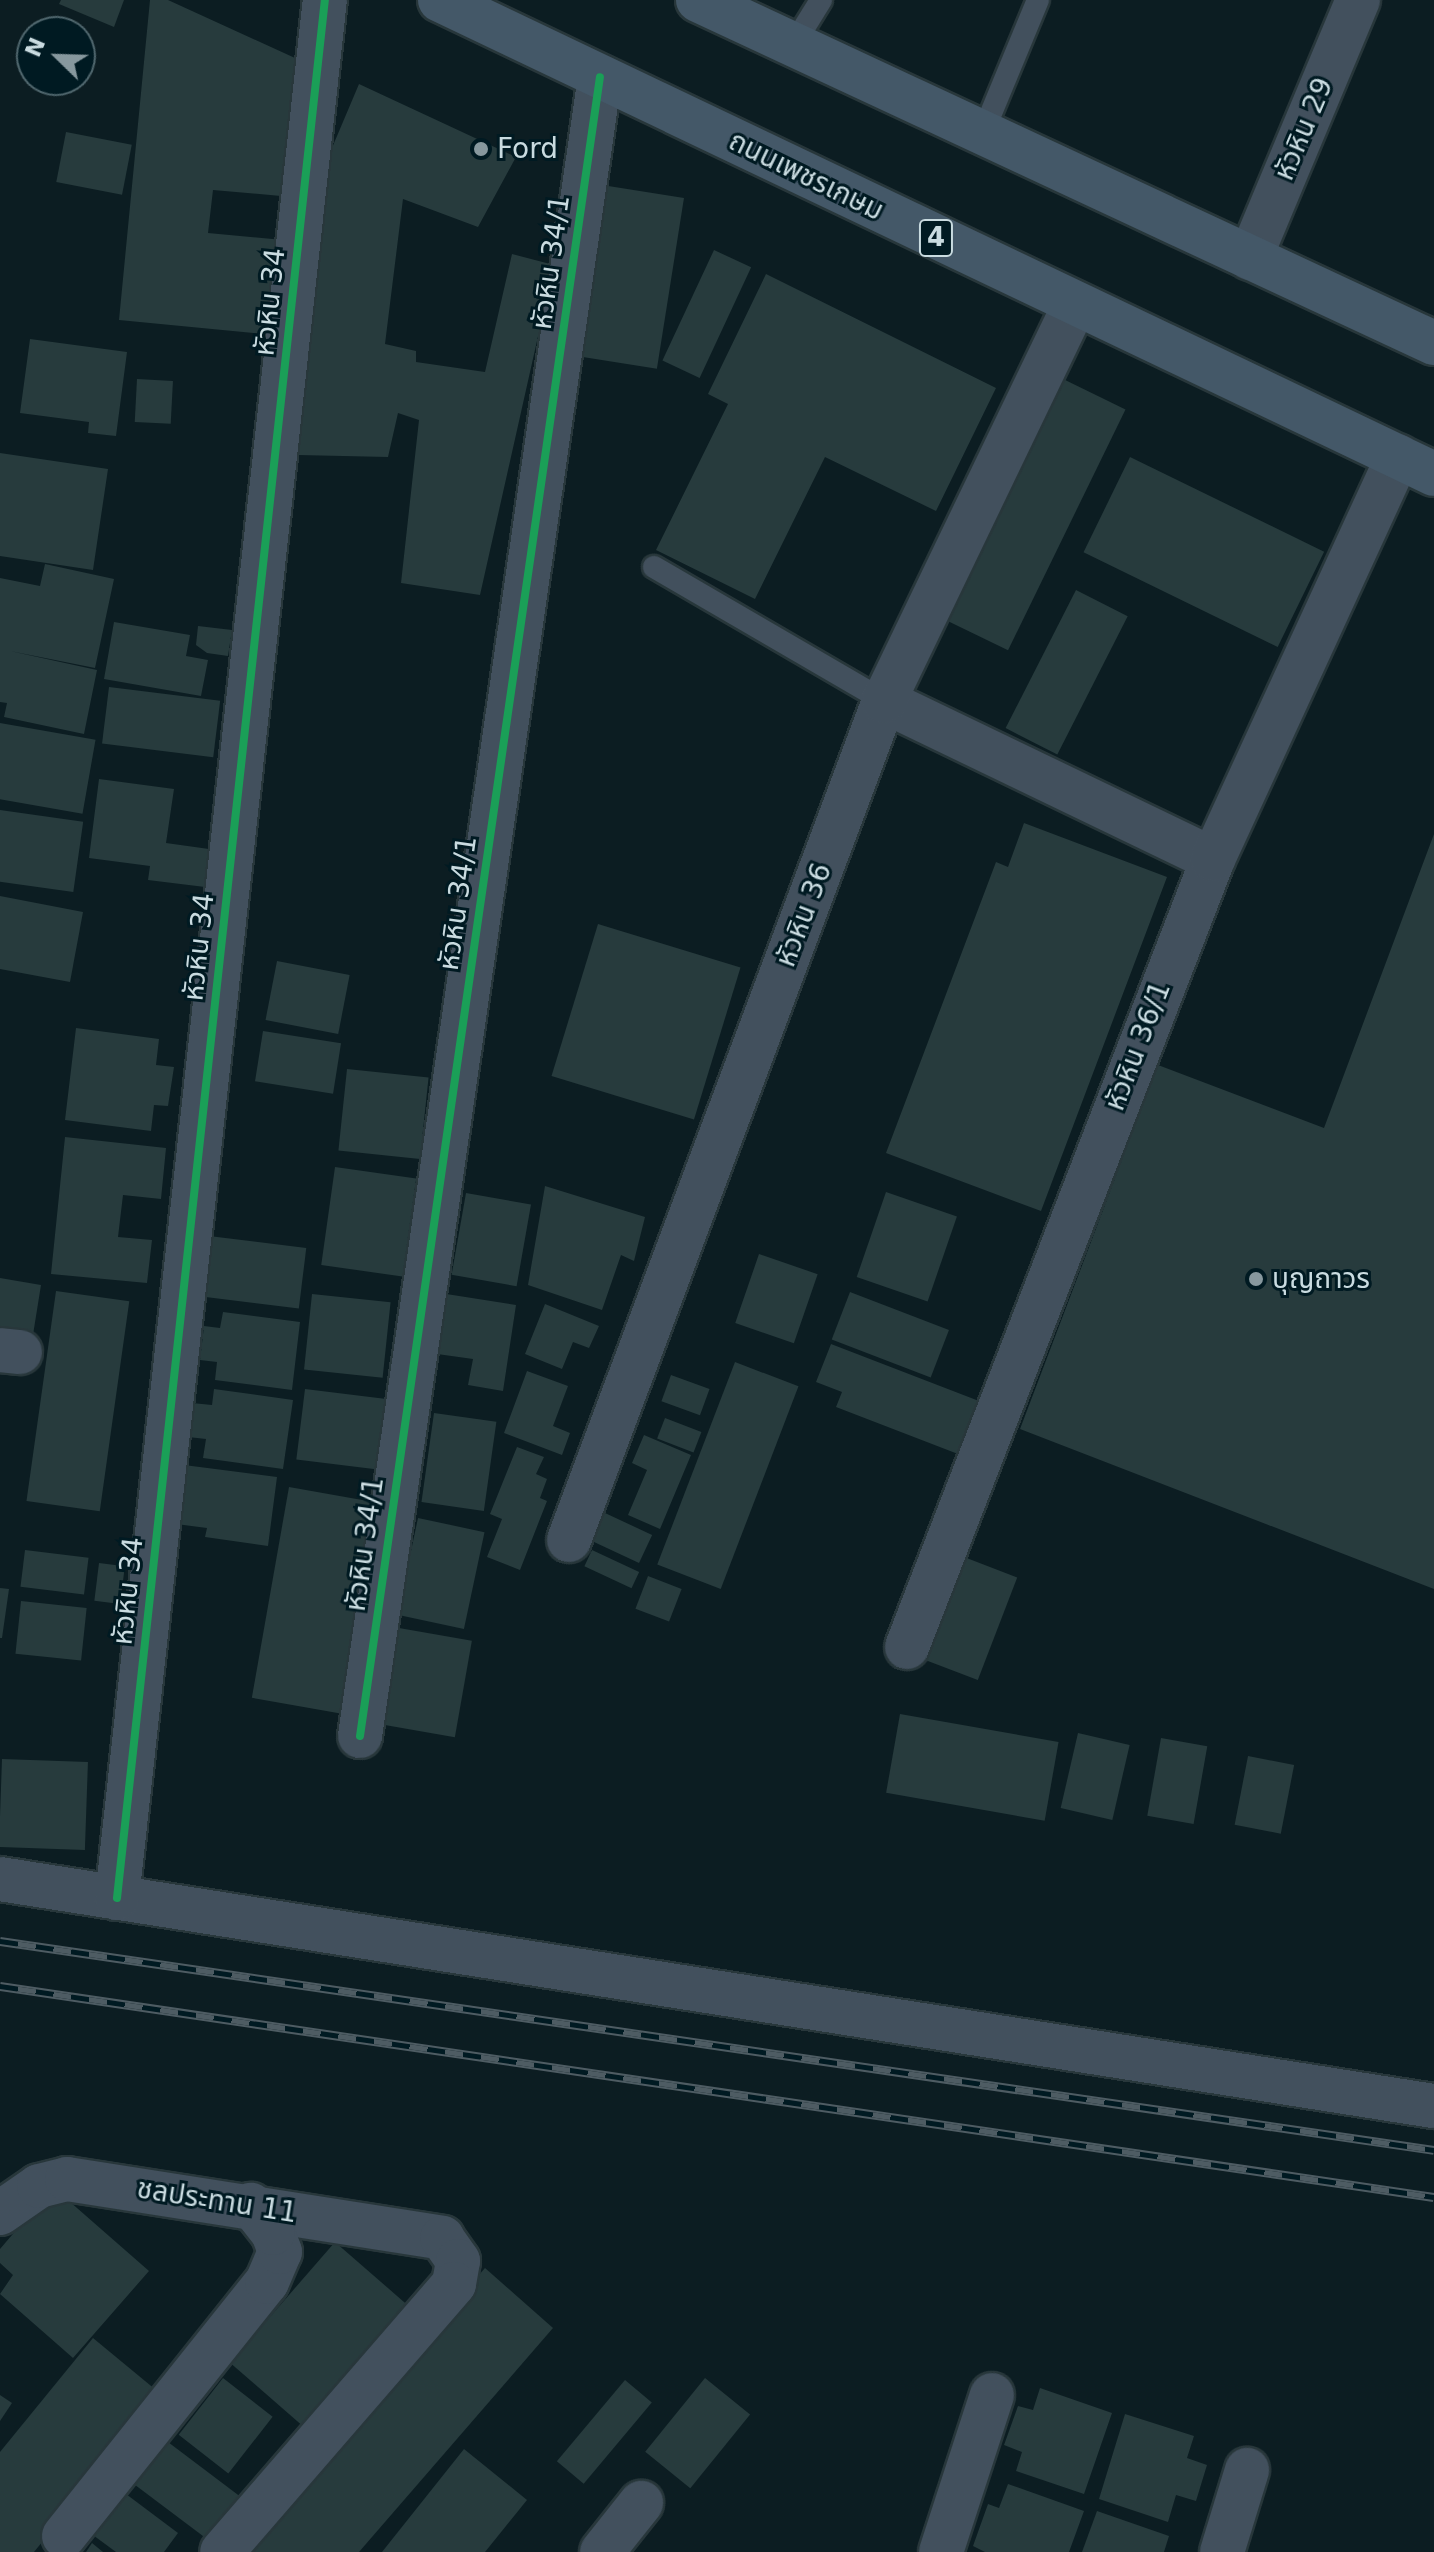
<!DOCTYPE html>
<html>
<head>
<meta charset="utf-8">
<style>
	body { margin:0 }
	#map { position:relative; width:1434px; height:2552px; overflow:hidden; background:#0c1d22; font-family:"DejaVu Sans","Noto Sans Thai",sans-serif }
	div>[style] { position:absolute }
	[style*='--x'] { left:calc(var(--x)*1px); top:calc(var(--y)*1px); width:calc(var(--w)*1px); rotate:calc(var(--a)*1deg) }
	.building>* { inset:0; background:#273b3d; transform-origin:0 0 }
	.roads { filter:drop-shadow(2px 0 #28373b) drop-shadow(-2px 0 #28373b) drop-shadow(0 2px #28373b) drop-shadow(0 -2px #28373b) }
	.lane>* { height:22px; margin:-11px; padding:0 11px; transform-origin:11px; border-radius:11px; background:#42505d }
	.street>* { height:44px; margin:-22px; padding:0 22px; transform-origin:22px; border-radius:22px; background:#42505d }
	.primary>* { height:44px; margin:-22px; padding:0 22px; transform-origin:22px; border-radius:22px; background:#445868 }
	.rail>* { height:9px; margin-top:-4.5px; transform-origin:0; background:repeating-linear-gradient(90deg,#001a22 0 18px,#4e5c63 0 36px); box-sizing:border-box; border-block:2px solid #4e5c63 }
	.cycleway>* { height:8px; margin:-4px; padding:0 4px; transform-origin:4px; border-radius:4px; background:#1a9f57 }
	.dots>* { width:22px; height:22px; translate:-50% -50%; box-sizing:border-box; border:4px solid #001a22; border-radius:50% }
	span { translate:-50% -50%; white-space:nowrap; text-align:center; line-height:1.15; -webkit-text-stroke:6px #001a22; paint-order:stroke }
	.shield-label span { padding:2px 6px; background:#001a22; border:2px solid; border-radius:6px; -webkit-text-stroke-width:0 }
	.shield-label { font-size:26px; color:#c9dbe0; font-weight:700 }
	.street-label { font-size:28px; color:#c9dbe0 }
	.poi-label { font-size:28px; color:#c9dbe0 }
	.left { translate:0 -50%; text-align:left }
	.north { position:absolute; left:16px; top:16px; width:80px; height:80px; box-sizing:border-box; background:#001a22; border:2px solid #50676e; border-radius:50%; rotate:293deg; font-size:22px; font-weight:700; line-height:32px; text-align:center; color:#c9dbe0 }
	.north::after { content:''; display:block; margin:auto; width:28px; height:36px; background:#87989e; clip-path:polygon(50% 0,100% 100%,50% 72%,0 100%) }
</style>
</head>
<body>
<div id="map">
	<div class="building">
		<div style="clip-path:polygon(61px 0,124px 0,114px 27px,59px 4px)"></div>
		<div style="clip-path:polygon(150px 0,168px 0,295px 58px,281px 196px,213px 190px,208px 233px,283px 240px,274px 335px,119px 320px)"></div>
		<div style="clip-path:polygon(359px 84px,516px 157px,478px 227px,403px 199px,385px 344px,416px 351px,416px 362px,485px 372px,512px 254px,554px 265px,480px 595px,401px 583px,419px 420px,398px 413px,388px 457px,298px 455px,326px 162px)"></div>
		<div style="left:66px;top:132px;width:67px;height:51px;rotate:11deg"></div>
		<div style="left:602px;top:185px;width:83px;height:173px;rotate:9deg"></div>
		<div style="left:714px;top:250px;width:41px;height:122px;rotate:25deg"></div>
		<div style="clip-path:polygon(766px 274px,996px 388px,936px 511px,825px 457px,755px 599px,656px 550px,728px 404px,708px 394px)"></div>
		<div style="clip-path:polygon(30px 339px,127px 352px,116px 436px,88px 433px,89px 422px,20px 413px)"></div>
		<div style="left:1059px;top:377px;width:74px;height:268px;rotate:26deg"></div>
		<div style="left:137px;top:379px;width:36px;height:43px;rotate:3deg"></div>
		<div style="clip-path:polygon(0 453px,108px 469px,93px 570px,0 556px)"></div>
		<div style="left:1130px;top:457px;width:216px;height:106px;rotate:26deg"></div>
		<div style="clip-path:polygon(45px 564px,114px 579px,95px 668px,10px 651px,97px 670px,84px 734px,4px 717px,7px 703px,0 702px,0 578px,40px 586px)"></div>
		<div style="left:1076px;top:590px;width:58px;height:155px;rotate:27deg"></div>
		<div style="clip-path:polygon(114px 622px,190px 635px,186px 656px,208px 660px,201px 696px,104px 679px)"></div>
		<div style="clip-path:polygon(198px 626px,232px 630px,228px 656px,207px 653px,196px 645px)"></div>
		<div style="left:109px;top:687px;width:112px;height:57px;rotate:7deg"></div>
		<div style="left:0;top:723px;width:97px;height:75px;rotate:10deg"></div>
		<div style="clip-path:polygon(99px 779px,174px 789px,166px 843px,209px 849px,205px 887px,148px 880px,150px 866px,89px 858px)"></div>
		<div style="left:0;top:810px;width:84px;height:71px;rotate:8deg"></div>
		<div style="clip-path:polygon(1024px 823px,1167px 877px,1041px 1211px,886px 1153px,996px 862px,1008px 867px)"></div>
		<div style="clip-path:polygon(1434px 834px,1434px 1589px,1020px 1429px,1158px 1065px,1324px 1128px)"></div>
		<div style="clip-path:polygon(0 896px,83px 912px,70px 982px,0 969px)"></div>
		<div style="left:598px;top:924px;width:149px;height:159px;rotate:17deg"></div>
		<div style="left:277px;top:961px;width:74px;height:60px;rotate:11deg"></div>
		<div style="clip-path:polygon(76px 1028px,159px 1039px,156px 1065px,174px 1067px,168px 1106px,154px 1105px,151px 1131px,65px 1120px)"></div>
		<div style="left:263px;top:1031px;width:79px;height:51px;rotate:9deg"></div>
		<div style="left:347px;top:1069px;width:82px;height:82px;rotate:6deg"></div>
		<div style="clip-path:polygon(65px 1137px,166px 1148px,161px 1199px,123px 1195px,118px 1237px,152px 1240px,147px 1283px,51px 1274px)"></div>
		<div style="left:335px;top:1167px;width:82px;height:99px;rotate:8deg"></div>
		<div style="clip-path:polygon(545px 1186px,645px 1217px,634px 1261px,621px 1255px,602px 1310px,528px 1285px)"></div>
		<div style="left:886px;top:1192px;width:75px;height:90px;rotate:19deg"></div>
		<div style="left:466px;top:1193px;width:66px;height:83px;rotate:10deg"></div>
		<div style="left:209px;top:1236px;width:98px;height:61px;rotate:7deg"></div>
		<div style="left:759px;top:1254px;width:62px;height:73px;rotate:19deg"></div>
		<div style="clip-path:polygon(0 1278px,41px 1285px,32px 1341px,0 1336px)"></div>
		<div style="left:56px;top:1291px;width:74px;height:212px;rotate:8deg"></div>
		<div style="left:850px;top:1292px;width:106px;height:51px;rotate:21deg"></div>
		<div style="clip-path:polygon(440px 1293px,516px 1305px,503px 1391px,468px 1385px,473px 1359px,430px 1353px)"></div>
		<div style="left:312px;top:1294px;width:79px;height:76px;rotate:6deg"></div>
		<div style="clip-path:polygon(545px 1304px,599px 1326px,589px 1348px,573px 1342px,562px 1369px,525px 1354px)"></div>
		<div style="clip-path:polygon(223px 1312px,300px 1322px,292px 1390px,215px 1380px,217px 1362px,200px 1360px,204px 1326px,220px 1328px)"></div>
		<div style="clip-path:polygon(831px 1344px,979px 1401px,958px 1454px,836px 1407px,842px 1392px,816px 1382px)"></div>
		<div style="left:735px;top:1362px;width:68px;height:217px;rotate:21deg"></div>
		<div style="clip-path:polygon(527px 1371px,568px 1386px,553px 1426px,570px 1433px,562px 1455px,504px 1433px)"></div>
		<div style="left:671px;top:1375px;width:41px;height:28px;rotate:20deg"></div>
		<div style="clip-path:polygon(214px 1389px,293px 1400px,283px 1469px,203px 1458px,206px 1439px,188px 1437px,192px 1403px,212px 1405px)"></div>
		<div style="left:305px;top:1389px;width:82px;height:71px;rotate:7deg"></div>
		<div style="left:434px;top:1413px;width:63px;height:90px;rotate:8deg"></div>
		<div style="left:665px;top:1418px;width:39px;height:22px;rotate:21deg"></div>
		<div style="clip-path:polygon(644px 1435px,691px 1455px,660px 1529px,628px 1515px,647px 1470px,632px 1463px)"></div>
		<div style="clip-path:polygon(517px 1447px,544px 1457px,536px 1474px,547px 1479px,540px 1498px,547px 1501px,520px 1570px,487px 1557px,502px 1519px,490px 1514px)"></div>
		<div style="clip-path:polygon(184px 1465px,277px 1477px,268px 1546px,205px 1537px,207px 1528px,176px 1524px)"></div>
		<div style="left:289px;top:1487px;width:90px;height:214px;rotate:10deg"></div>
		<div style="left:605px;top:1513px;width:52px;height:31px;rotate:25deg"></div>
		<div style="left:418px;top:1518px;width:68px;height:99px;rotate:12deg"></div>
		<div style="left:25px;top:1550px;width:64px;height:37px;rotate:7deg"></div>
		<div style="left:592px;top:1550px;width:52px;height:18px;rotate:25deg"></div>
		<div style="left:964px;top:1557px;width:57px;height:110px;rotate:21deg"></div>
		<div style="left:99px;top:1563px;width:26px;height:38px;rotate:7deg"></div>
		<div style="left:648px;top:1576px;width:36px;height:35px;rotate:21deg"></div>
		<div style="clip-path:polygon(0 1588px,9px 1589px,2px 1638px,0 1638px)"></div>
		<div style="left:21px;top:1601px;width:66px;height:53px;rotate:6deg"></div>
		<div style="left:399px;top:1628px;width:74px;height:98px;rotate:10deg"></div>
		<div style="left:900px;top:1714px;width:161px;height:80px;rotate:10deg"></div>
		<div style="left:1078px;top:1733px;width:53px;height:77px;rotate:13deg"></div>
		<div style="left:1161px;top:1738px;width:47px;height:79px;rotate:10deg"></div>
		<div style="left:1248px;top:1756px;width:47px;height:70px;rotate:11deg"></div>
		<div style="left:2px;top:1759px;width:86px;height:88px;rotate:2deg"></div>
		<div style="clip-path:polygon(53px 2187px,149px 2271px,73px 2358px,0 2294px,13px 2275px,0 2263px,0 2249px)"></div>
		<div style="left:335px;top:2242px;width:99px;height:160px;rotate:41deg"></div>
		<div style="clip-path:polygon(485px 2268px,553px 2328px,359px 2552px,238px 2552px)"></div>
		<div style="clip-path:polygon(93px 2338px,162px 2395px,34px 2552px,0 2552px,0 2452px)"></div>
		<div style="left:223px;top:2378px;width:63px;height:72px;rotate:38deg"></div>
		<div style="left:705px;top:2378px;width:58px;height:95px;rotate:39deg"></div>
		<div style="left:625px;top:2380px;width:35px;height:106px;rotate:40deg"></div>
		<div style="clip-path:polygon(1040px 2388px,1112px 2413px,1084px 2494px,1016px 2471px,1022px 2452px,1004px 2445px,1018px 2406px,1033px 2410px)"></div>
		<div style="clip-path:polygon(0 2395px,12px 2403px,0 2421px)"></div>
		<div style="clip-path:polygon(1125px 2414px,1194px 2436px,1187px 2458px,1207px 2465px,1196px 2501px,1176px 2495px,1168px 2522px,1099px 2499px)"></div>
		<div style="left:160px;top:2436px;width:107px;height:54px;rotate:37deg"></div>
		<div style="clip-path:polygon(464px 2449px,527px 2500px,485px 2552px,382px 2552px)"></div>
		<div style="clip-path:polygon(1008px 2484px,1084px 2511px,1069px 2552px,985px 2552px,973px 2546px,988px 2504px,999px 2508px)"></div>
		<div style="clip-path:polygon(114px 2485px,178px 2533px,164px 2552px,116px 2552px,82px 2527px)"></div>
		<div style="clip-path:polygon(1097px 2511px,1169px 2536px,1164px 2552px,1082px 2552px)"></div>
		<div style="clip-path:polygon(92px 2543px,103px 2552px,86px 2552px)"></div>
	</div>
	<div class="roads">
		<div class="lane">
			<div style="--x:792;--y:47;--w:55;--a:-58.3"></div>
			<div style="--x:982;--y:135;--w:146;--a:-67.5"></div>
			<div style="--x:654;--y:567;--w:266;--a:30.2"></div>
		</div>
		<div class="street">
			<div style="--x:1250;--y:258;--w:280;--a:-67.3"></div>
			<div style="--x:884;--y:701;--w:365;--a:25.7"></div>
			<div style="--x:0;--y:1350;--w:20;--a:6"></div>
			<div style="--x:569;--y:1540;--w:896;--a:-69.42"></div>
			<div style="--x:884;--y:701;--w:440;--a:-64.3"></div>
			<div style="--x:907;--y:1647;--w:845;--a:-68.78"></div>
			<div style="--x:1213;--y:859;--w:443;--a:-65.3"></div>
			<div style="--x:360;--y:1736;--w:1676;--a:-81.77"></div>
			<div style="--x:0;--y:1879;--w:1452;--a:9"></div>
			<div style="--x:117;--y:1898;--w:1909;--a:-83.75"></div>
			<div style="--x:0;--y:2213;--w:47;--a:-34.7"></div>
			<div style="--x:39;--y:2186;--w:29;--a:-14"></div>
			<div style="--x:67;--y:2179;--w:380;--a:8.9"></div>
			<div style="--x:442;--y:2238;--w:28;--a:55"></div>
			<div style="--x:458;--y:2261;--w:23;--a:100"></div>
			<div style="--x:454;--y:2284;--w:354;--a:130.9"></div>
			<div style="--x:64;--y:2536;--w:325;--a:-51.4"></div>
			<div style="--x:267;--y:2282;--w:33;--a:-67"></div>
			<div style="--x:280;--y:2252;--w:20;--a:-110"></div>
			<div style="--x:273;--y:2233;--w:36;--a:-128"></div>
			<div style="--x:602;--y:2552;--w:63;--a:-51.5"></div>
			<div style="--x:941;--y:2552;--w:165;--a:-72"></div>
			<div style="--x:1222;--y:2552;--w:86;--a:-73"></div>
		</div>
		<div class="primary">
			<div style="--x:440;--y:0;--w:1101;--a:25.49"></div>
			<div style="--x:698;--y:0;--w:812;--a:24.99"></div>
		</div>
	</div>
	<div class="rail">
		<div style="--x:0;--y:1941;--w:1449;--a:8.29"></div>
		<div style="--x:0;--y:1986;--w:1449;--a:8.37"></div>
	</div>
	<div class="cycleway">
		<div style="--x:360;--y:1736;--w:1676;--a:-81.77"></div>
		<div style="--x:117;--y:1898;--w:1909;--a:-83.75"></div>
	</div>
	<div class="dots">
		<div style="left:481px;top:149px;background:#87989e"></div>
		<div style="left:1256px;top:1279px;background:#87989e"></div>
	</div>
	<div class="shield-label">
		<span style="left:936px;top:238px">4</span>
	</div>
	<div class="street-label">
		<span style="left:1304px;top:129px;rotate:-67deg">หัวหิน 29</span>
		<span style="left:806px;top:176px;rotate:26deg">ถนนเพชรเกษม</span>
		<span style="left:551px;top:262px;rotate:-82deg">หัวหิน 34/1</span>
		<span style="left:270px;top:302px;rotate:-84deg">หัวหิน 34</span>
		<span style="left:458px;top:903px;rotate:-82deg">หัวหิน 34/1</span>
		<span style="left:804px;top:915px;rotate:-69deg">หัวหิน 36</span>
		<span style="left:199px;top:947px;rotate:-84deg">หัวหิน 34</span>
		<span style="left:1138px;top:1046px;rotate:-69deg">หัวหิน 36/1</span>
		<span style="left:365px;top:1544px;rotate:-82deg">หัวหิน 34/1</span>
		<span style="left:128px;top:1591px;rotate:-84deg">หัวหิน 34</span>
		<span style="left:217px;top:2201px;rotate:9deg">ชลประทาน 11</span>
	</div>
	<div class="poi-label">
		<span class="left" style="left:497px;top:149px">Ford</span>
		<span class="left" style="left:1272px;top:1279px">บุญถาวร</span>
	</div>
	<div class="north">N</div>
</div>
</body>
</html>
